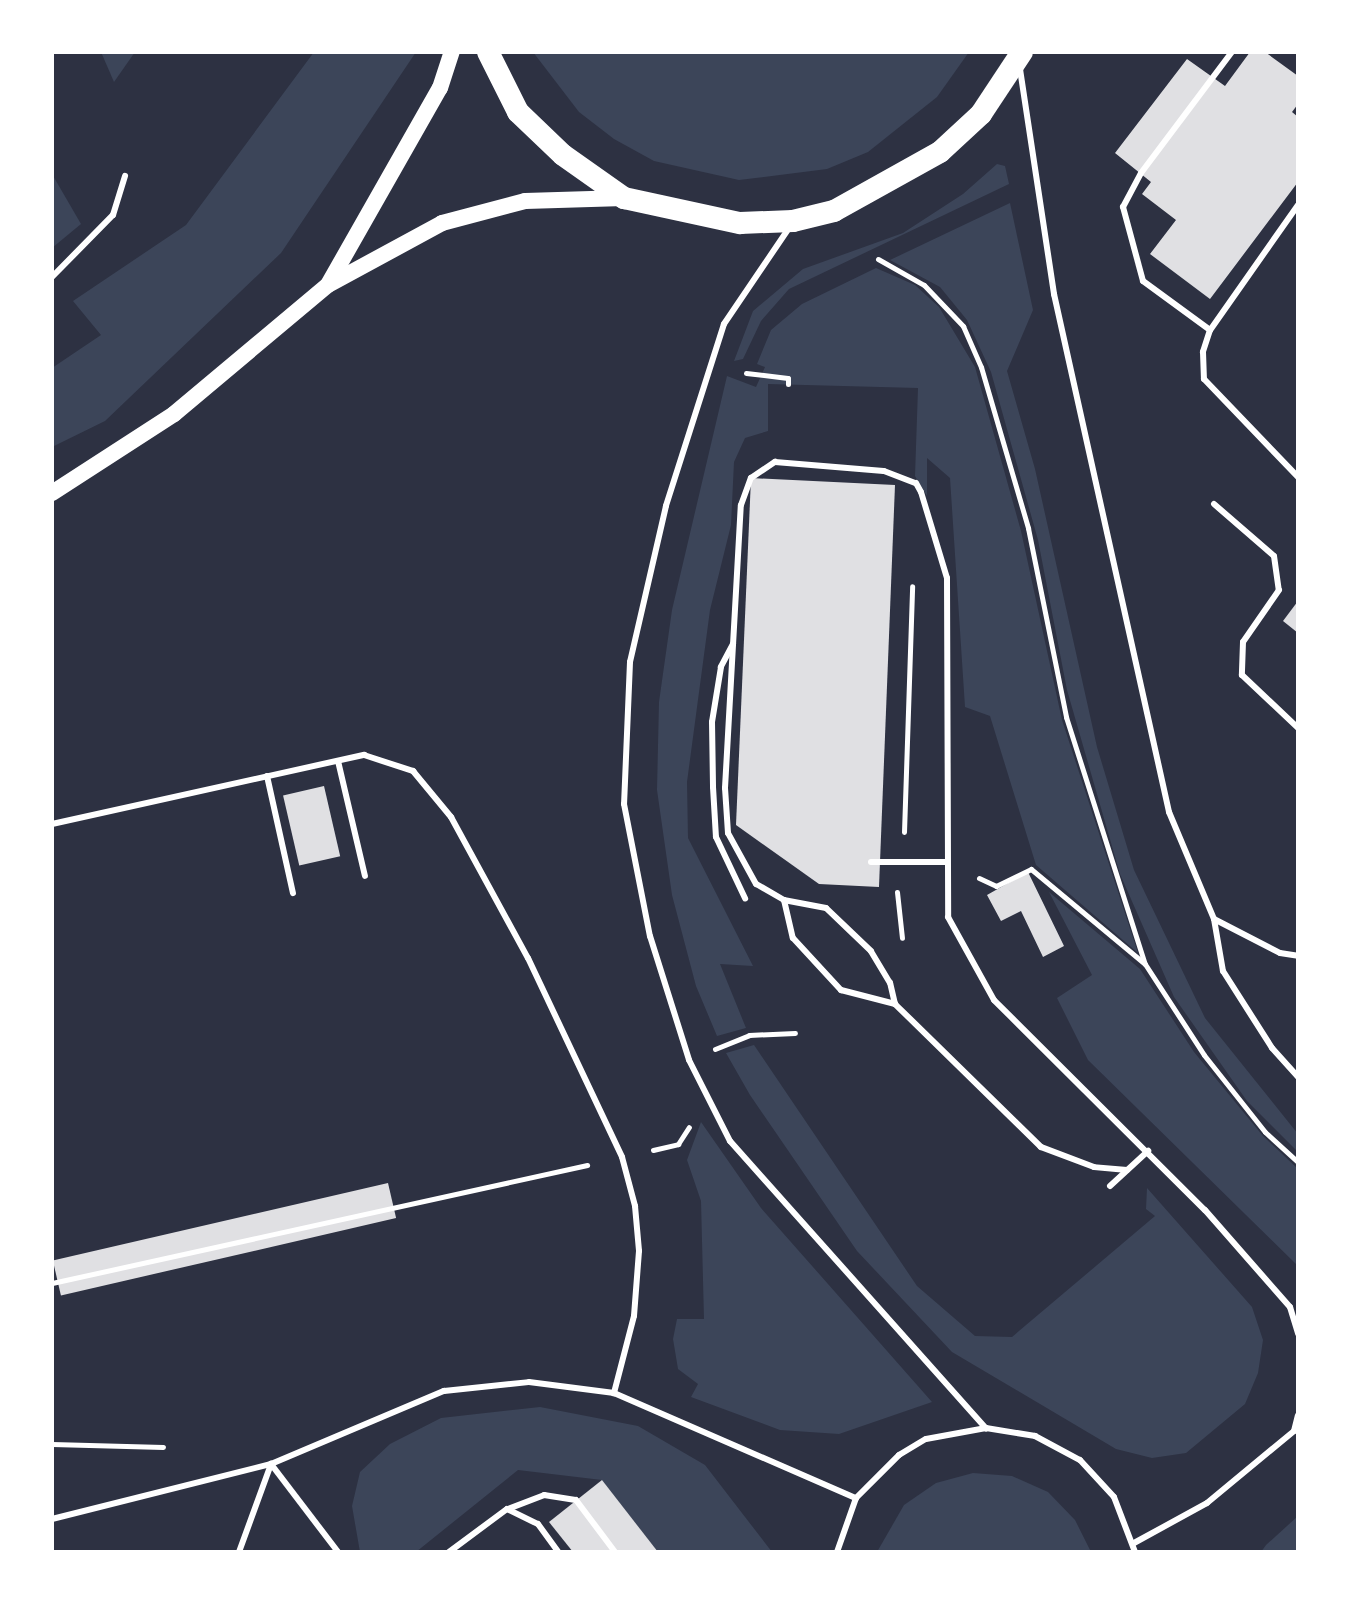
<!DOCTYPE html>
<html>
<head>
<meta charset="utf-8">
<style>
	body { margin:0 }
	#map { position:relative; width:1350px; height:1604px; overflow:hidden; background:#2d3142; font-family:"Nunito Sans",sans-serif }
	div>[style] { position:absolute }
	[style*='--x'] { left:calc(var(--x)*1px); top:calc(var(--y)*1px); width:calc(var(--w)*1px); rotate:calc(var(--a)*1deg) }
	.green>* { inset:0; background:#3c4559 }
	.building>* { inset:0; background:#e0e0e3; transform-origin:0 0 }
	.path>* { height:5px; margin:-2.5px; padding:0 2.5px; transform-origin:2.5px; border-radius:2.5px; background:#fff }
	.service>* { height:6px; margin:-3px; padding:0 3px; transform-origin:3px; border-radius:3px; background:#fff }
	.secondary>* { height:16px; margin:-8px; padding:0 8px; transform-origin:8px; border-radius:8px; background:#fff }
	.trunk>* { height:22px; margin:-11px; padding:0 11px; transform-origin:11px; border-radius:11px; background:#fff }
	span { translate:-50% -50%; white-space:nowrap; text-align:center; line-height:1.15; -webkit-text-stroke:6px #fff; paint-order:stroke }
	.frame { position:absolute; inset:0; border:54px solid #fff; pointer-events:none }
</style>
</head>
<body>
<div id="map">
	<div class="green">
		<div style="clip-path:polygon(101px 52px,135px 52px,114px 82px)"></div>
		<div style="clip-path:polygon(314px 52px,416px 52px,281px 253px,105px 421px,52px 447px,52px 368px,101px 335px,73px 301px,186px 225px)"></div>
		<div style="clip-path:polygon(533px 52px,969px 52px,937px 97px,868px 152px,827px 169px,739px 180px,654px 161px,614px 139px,579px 112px)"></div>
		<div style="clip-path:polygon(997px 164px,1005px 166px,1009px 184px,789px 289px,761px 321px,743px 359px,734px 361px,753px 311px,803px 269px,903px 233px,963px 194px)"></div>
		<div style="clip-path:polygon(52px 174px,81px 224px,52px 248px)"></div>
		<div style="clip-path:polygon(1010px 203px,1033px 310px,1007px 371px,1035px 469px,1097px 747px,1134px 870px,1205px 1018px,1298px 1134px,1298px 1152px,1247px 1101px,1174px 997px,1120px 874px,1067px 690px,1038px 540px,991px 372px,967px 320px,940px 287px,890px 260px)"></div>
		<div style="clip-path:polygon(876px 268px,915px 285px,939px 307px,975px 367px,1021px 531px,1062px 720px,1138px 953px,1036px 865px,990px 716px,965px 707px,950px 478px,927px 458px,927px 496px,915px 476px,918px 388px,768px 384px,768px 431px,745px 438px,734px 462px,731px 525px,710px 610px,687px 782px,688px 838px,753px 966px,720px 964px,746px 1028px,717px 1036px,696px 986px,672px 895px,657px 790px,659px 702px,672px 610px,727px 376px,756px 387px,765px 367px,757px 364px,771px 330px,802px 304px)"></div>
		<div style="clip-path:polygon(1049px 892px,1140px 969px,1194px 1052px,1263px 1136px,1298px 1169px,1298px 1266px,1088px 1060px,1057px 998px,1092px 975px)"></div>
		<div style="clip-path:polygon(754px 1045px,917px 1286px,975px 1336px,1012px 1337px,1155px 1216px,1146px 1209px,1147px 1188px,1252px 1307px,1263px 1340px,1258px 1373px,1245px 1404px,1186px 1453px,1152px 1458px,1116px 1449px,952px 1352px,857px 1251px,750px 1095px,726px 1053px)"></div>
		<div style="clip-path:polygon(701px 1122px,761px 1208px,932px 1402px,839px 1434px,780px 1430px,691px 1397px,698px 1384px,678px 1369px,673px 1339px,677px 1319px,704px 1319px,701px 1201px,687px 1160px)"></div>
		<div style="clip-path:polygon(540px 1407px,638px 1426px,705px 1465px,772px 1552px,658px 1552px,602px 1480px,518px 1470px,416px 1552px,360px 1552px,352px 1506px,360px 1472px,390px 1444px,441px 1418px)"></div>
		<div style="clip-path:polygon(973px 1473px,1012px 1476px,1048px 1492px,1075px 1520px,1091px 1552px,877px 1552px,904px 1505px,936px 1483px)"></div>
		<div style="clip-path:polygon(1298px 1516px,1298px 1552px,1261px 1552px,1266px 1545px)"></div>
	</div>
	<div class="building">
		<div style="clip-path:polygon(1250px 52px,1265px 52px,1298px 76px,1298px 104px,1292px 112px,1298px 117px,1298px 182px,1210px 299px,1150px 254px,1176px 220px,1142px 194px,1151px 182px,1115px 153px,1187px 59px,1225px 86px)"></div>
		<div style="clip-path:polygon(751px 478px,895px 485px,879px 887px,819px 884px,736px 825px)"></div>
		<div style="clip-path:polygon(1298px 601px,1298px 633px,1283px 621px)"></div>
		<div style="left:324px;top:786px;width:72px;height:42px;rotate:77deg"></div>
		<div style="clip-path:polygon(1028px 872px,1064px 946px,1043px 957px,1021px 911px,1001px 921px,987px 895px)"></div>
		<div style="left:388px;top:1183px;width:36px;height:344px;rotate:77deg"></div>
		<div style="clip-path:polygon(602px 1480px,658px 1552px,573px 1552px,549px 1522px)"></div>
	</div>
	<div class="path">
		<div style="--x:878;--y:259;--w:53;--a:29.5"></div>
		<div style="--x:924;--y:285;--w:57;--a:46.4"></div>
		<div style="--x:963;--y:326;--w:45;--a:66.3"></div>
		<div style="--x:981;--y:367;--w:168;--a:73.7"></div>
		<div style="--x:1028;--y:528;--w:193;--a:78.6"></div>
		<div style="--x:1066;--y:717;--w:259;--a:72.3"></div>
		<div style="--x:1145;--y:964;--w:108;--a:57"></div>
		<div style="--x:1204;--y:1055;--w:98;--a:51.6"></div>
		<div style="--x:1265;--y:1132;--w:45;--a:42.3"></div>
		<div style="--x:746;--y:373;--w:42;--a:6.8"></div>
		<div style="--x:788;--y:378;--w:6;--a:90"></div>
		<div style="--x:904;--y:832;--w:246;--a:-88.1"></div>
		<div style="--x:979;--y:878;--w:19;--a:25"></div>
		<div style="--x:996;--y:886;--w:39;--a:-26"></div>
		<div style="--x:1031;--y:869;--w:148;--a:39.8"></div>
		<div style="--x:897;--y:892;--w:46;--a:83.8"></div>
		<div style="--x:715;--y:1049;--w:37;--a:-22"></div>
		<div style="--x:749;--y:1035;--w:46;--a:-2.5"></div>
		<div style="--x:653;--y:1150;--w:26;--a:-13"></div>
		<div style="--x:678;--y:1144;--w:20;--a:-57"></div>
		<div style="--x:52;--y:1283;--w:548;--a:-12.44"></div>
		<div style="--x:52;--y:1444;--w:111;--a:1.5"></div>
	</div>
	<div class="service">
		<div style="--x:1020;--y:69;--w:228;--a:81.4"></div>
		<div style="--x:1054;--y:294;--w:531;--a:77.48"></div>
		<div style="--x:1169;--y:812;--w:116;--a:67.2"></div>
		<div style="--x:1214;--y:919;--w:74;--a:27.3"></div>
		<div style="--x:1280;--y:953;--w:18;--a:9"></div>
		<div style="--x:1298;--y:205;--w:153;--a:125.1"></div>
		<div style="--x:1210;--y:330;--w:23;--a:108"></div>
		<div style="--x:1203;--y:352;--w:27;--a:88"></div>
		<div style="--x:1204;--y:379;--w:136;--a:46.2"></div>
		<div style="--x:789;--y:228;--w:116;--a:124.1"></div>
		<div style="--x:724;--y:324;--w:191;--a:107.7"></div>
		<div style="--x:666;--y:506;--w:160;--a:103"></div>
		<div style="--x:630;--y:662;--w:142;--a:92.4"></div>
		<div style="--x:624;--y:804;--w:135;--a:78.9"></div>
		<div style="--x:650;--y:936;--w:130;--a:72.5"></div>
		<div style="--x:689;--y:1060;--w:91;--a:63.2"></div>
		<div style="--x:730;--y:1141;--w:385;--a:48.3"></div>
		<div style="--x:52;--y:277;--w:87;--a:-45.5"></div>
		<div style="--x:113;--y:215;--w:41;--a:-72.9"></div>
		<div style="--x:1210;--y:330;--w:83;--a:-143.8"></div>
		<div style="--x:1143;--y:281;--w:77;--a:-105.1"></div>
		<div style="--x:1123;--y:207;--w:38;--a:-62"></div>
		<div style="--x:1141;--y:173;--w:151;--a:-53.1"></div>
		<div style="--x:1214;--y:504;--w:79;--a:40.9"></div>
		<div style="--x:1274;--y:556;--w:34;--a:82"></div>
		<div style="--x:1279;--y:590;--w:63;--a:124.7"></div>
		<div style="--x:1243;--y:642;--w:33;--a:92"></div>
		<div style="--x:1242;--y:675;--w:77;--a:43.4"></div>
		<div style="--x:733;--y:644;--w:26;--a:118"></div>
		<div style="--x:721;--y:667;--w:56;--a:99.3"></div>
		<div style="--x:712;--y:722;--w:65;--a:89.1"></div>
		<div style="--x:713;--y:787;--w:50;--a:86.6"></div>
		<div style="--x:716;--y:837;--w:68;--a:64.6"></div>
		<div style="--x:338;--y:761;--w:118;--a:76.8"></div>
		<div style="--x:267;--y:776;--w:120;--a:77.5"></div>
		<div style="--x:52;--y:824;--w:320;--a:-12.5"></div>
		<div style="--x:364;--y:755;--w:52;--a:18.1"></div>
		<div style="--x:413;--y:771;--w:60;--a:50.4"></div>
		<div style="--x:451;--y:817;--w:161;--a:61.4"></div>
		<div style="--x:528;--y:958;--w:220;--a:64.7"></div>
		<div style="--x:622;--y:1157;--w:51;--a:75.1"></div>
		<div style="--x:635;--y:1206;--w:45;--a:84.9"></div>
		<div style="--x:639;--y:1251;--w:65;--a:94.4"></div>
		<div style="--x:634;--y:1316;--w:80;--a:104.6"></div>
		<div style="--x:871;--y:862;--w:75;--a:0"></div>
		<div style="--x:784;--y:900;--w:39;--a:77"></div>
		<div style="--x:793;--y:938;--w:71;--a:47.3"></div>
		<div style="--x:841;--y:990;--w:56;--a:14.5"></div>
		<div style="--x:1214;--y:919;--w:53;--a:80.2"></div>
		<div style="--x:1223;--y:971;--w:91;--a:57.5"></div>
		<div style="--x:1272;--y:1048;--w:39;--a:48"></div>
		<div style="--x:1127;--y:1170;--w:33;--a:-175"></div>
		<div style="--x:1094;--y:1167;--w:57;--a:-159.3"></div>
		<div style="--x:1041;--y:1147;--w:204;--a:-135.6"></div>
		<div style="--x:895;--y:1004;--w:22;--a:-103"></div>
		<div style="--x:890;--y:983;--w:37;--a:-121"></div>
		<div style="--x:871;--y:951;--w:62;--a:-136.3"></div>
		<div style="--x:826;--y:908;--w:43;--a:-169.2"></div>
		<div style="--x:784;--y:900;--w:32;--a:-150"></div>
		<div style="--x:756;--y:884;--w:58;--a:-118.8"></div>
		<div style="--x:728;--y:833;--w:45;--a:-93.8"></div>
		<div style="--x:725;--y:788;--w:283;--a:-86.8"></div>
		<div style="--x:741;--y:505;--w:29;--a:-70"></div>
		<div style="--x:751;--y:478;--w:29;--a:-34"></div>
		<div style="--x:775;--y:462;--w:109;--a:4.7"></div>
		<div style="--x:884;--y:471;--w:34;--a:21"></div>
		<div style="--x:916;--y:483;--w:10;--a:61"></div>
		<div style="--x:921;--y:492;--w:90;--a:73.2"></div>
		<div style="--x:947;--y:578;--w:339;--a:89.8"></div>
		<div style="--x:948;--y:917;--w:95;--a:61"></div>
		<div style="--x:994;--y:1000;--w:298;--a:44.9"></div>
		<div style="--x:1205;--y:1210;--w:129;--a:48.8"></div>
		<div style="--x:1290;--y:1307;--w:28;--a:73"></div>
		<div style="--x:1110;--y:1186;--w:52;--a:-42.6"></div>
		<div style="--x:271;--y:1464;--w:111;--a:52.7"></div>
		<div style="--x:508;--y:1509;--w:39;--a:-21"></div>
		<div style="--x:544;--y:1495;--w:32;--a:9"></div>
		<div style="--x:576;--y:1500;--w:65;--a:53.1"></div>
		<div style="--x:52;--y:1519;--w:226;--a:-14.1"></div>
		<div style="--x:271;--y:1464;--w:188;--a:-22.9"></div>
		<div style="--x:444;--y:1391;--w:85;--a:-6"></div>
		<div style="--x:529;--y:1382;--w:86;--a:7.4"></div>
		<div style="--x:614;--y:1393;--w:264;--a:23.5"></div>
		<div style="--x:1134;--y:1543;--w:83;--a:-28.7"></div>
		<div style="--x:1207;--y:1503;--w:113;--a:-39.6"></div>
		<div style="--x:1294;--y:1431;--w:16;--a:-76"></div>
		<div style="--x:239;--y:1552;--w:94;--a:-70"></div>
		<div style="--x:449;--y:1552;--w:72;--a:-36.6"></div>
		<div style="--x:507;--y:1509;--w:34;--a:26"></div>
		<div style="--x:538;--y:1524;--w:34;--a:54"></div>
		<div style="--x:837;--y:1552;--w:57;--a:-70.6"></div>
		<div style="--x:856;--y:1498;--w:61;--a:-45"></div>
		<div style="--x:899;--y:1455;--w:31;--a:-31"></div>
		<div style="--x:926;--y:1439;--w:61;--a:-10.4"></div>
		<div style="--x:986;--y:1428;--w:50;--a:9.3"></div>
		<div style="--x:1035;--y:1436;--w:51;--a:28.1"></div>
		<div style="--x:1080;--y:1460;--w:50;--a:47.4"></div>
		<div style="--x:1114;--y:1497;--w:59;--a:69.1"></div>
	</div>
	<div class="secondary">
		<div style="--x:329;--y:283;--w:224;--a:-60.4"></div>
		<div style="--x:440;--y:88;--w:38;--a:-72"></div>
		<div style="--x:52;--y:493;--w:145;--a:-32.9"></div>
		<div style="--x:174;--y:414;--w:201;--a:-40"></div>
		<div style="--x:328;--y:285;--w:130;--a:-28.5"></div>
		<div style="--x:442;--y:223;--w:86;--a:-14.8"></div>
		<div style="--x:525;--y:201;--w:99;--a:-1.7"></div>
	</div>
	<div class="trunk">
		<div style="--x:488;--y:52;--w:67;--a:63.4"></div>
		<div style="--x:518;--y:112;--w:62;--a:43.7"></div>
		<div style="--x:563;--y:155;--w:75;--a:35.2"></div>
		<div style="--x:624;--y:198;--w:119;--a:12.2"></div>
		<div style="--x:740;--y:223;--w:53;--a:-2.2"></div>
		<div style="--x:793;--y:221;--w:42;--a:-13.7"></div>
		<div style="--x:834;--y:211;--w:121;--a:-29.1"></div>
		<div style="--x:940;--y:152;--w:56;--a:-42.8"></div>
		<div style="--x:981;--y:114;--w:74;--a:-56.5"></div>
	</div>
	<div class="frame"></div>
</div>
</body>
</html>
